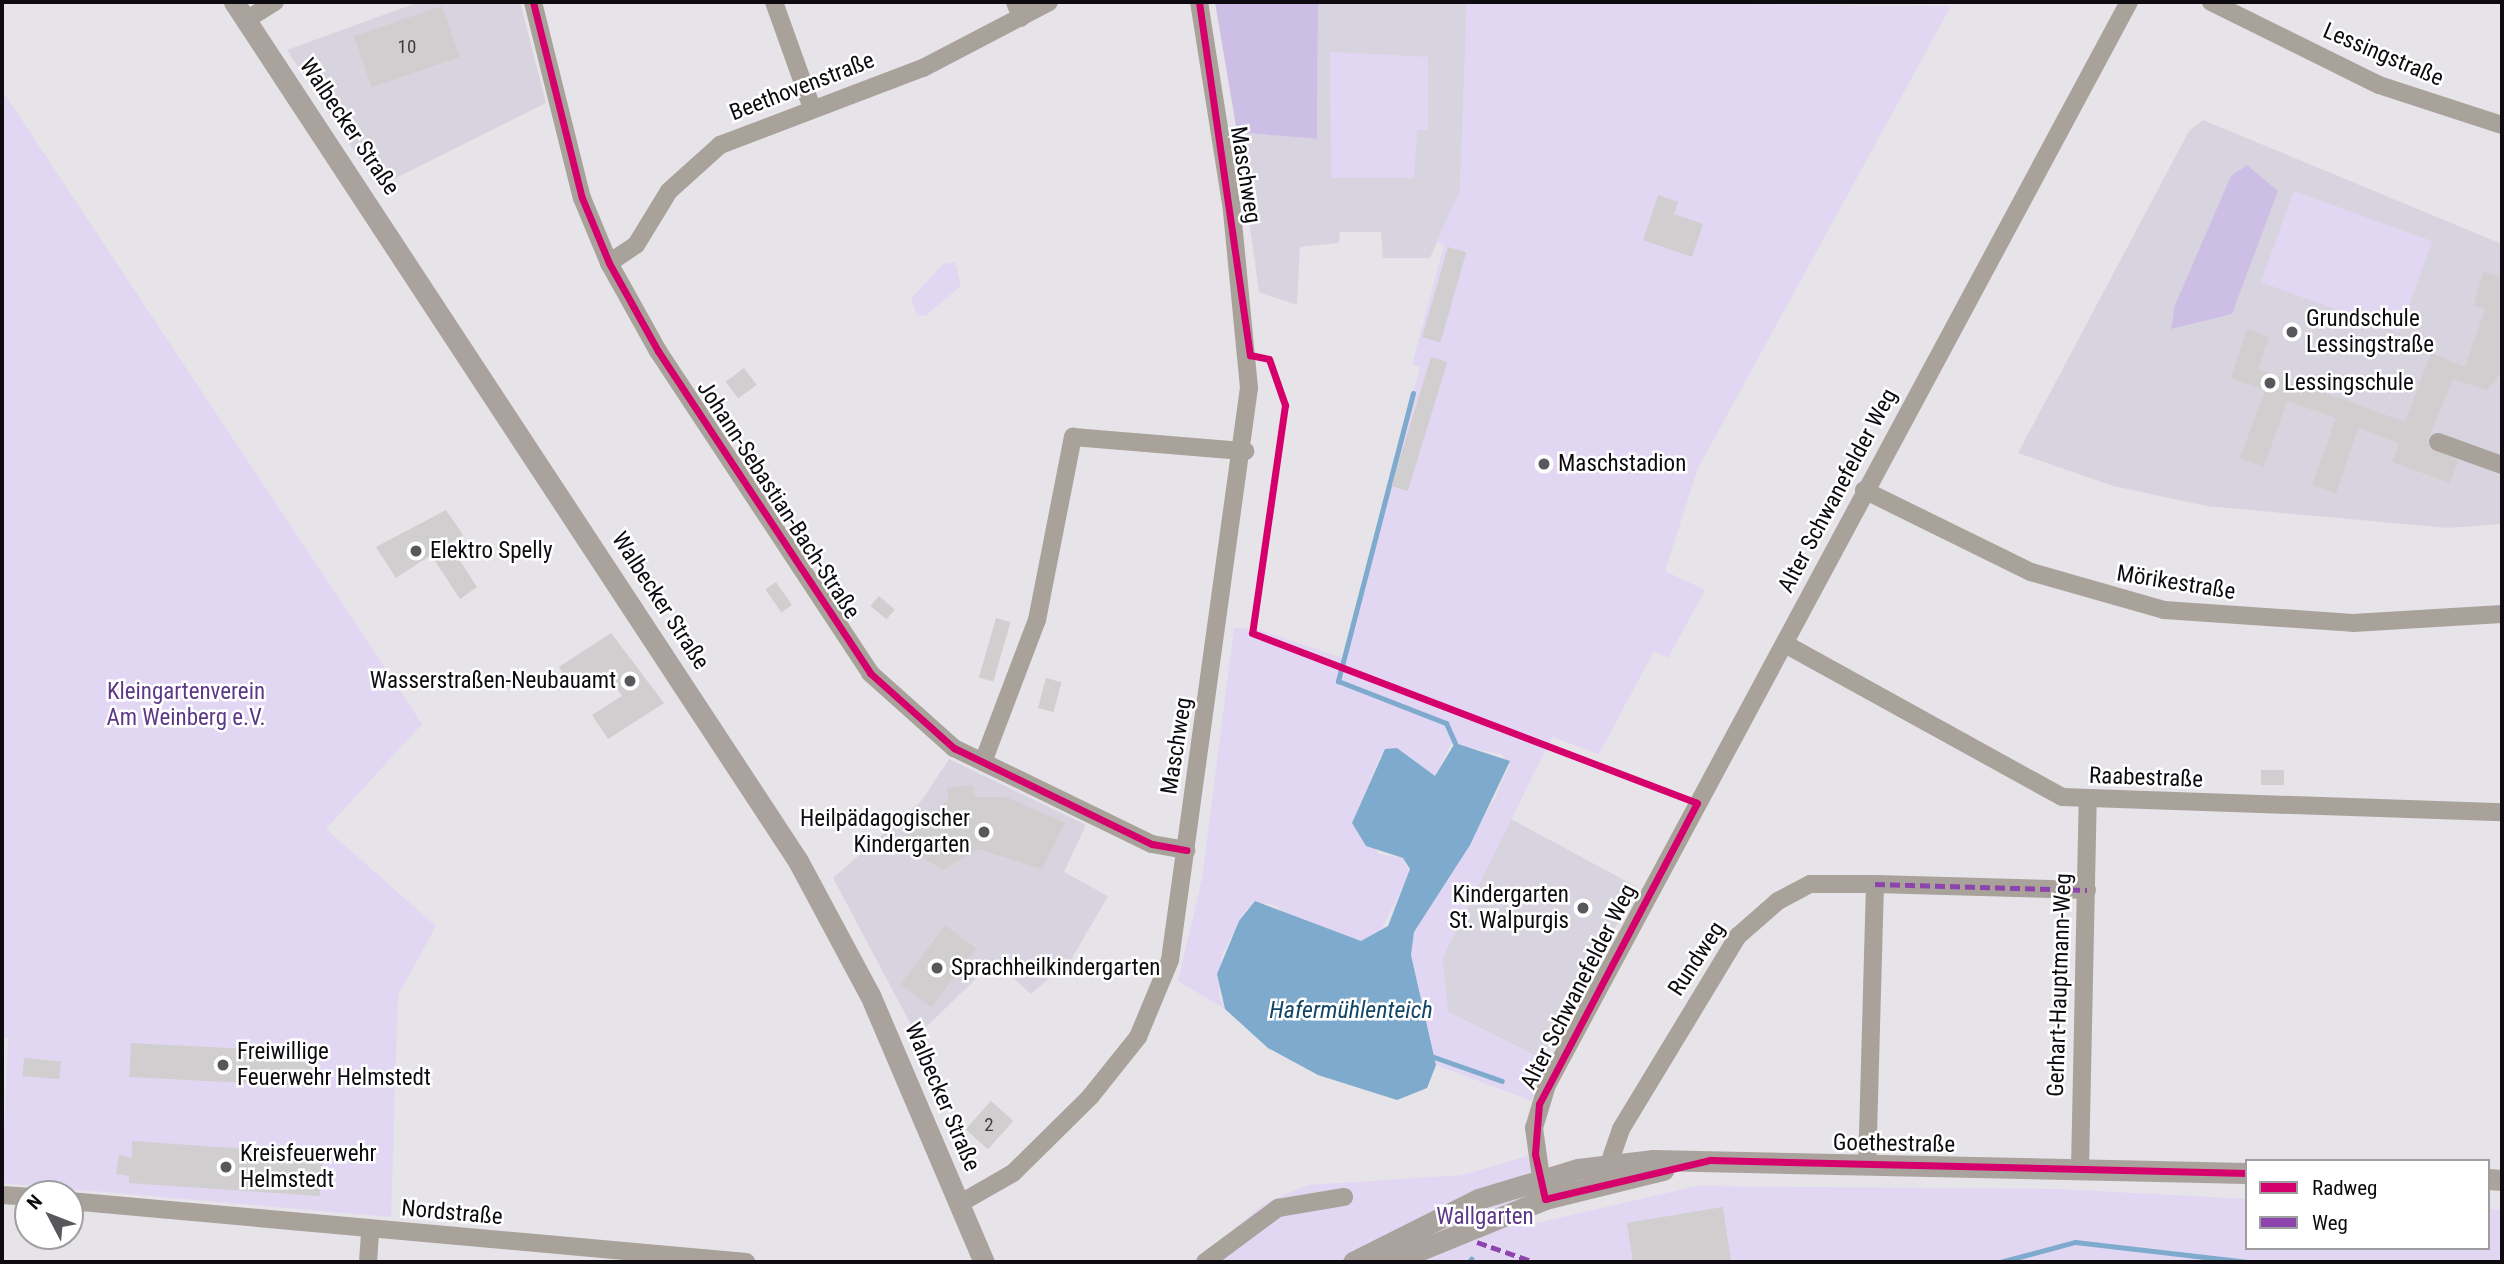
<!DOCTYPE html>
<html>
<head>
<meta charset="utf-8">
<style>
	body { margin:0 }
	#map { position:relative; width:2504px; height:1264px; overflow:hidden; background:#e6e3e9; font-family:"Roboto Condensed",sans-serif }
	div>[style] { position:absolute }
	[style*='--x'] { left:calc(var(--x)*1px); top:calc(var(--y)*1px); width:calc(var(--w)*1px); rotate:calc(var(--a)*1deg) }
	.built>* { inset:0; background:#d8d4df }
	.green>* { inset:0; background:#e2d7f2; transform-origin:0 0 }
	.forest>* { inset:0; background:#cdbee5 }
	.water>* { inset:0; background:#7eaacd }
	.stream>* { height:5px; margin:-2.5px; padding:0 2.5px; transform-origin:2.5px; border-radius:2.5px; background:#7eaacd }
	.building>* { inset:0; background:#d0cecf; transform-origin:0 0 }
	.minor>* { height:18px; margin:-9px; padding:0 9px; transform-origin:9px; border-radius:9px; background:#a8a29b }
	.major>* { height:21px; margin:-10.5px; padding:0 10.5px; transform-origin:10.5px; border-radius:10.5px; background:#aaa39d }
	.quiet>* { height:5px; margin-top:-2.5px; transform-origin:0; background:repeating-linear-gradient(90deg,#8e44ad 0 10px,transparent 0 15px) }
	.cycleway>* { height:7px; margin:-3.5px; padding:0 3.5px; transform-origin:3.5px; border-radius:3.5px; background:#d6006c }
	.dots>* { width:19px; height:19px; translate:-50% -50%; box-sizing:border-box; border:4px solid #fff; border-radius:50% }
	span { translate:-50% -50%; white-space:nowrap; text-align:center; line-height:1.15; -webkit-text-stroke:5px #fff; paint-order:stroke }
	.number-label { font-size:19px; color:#3f3d40 }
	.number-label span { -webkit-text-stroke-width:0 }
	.street-label { font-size:23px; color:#0d0b0f }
	.poi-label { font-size:23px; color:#0d0b0f }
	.left { translate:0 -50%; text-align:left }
	.right { translate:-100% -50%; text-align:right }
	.park-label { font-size:23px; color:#5c3887 }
	.water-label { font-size:24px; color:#134566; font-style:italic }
	.frame { position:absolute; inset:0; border:4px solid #0d0b0f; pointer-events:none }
	.legend { position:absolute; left:2245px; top:1159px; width:245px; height:91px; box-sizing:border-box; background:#fff; border:2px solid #9e9d9f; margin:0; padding:9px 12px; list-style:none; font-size:21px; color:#0d0b0f }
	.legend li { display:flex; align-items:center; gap:14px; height:35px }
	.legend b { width:35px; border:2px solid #9e9d9f }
	.north { position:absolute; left:14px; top:1180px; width:70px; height:70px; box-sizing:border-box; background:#fff; border:2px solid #9e9d9f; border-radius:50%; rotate:312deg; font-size:19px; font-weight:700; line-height:28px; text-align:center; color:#0d0b0f }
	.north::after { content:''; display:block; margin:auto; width:24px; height:32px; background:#59575b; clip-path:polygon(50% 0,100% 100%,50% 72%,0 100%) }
</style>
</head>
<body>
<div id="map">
	<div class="built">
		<div style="clip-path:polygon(419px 2px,520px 2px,546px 103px,378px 187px,287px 50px)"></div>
		<div style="clip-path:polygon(1318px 2px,1467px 2px,1460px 191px,1430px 258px,1383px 258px,1381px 232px,1340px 232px,1339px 243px,1300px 247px,1297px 305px,1259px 292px,1237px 132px,1317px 139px)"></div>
		<div style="clip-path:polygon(2203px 120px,2502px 244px,2502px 524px,2448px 528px,2207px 506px,2113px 486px,2018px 453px,2189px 131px)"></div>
		<div style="clip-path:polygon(949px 759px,1086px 825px,1064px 872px,1108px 896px,1072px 958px,1031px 994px,994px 961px,917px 1036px,833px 878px,922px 800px)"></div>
		<div style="clip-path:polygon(1511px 819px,1637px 887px,1544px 1060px,1448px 1012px,1442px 959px)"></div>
	</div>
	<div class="green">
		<div style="clip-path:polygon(1467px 2px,1951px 6px,1698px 468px,1665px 571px,1705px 590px,1668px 658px,1654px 651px,1599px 754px,1552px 737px,1442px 959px,1448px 1012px,1544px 1060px,1532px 1101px,1436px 1065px,1411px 955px,1414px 932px,1495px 798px,1509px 765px,1501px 754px,1451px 744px,1435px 776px,1397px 748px,1381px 754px,1352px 823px,1380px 854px,1403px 858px,1410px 873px,1379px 934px,1361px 941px,1295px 920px,1271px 903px,1247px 908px,1222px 955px,1219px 996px,1225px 1009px,1178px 981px,1202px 879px,1234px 628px,1257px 629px,1343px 658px,1420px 367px,1412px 365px,1444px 245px,1436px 242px,1460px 191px)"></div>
		<div style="clip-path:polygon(1330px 52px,1428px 57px,1428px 130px,1417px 130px,1414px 178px,1331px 178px)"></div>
		<div style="clip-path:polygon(2px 90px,422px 724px,326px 829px,436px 926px,398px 995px,391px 1217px,2px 1183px,8px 1038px,2px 1037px)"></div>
		<div style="left:2294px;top:191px;width:147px;height:97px;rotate:20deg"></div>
		<div style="clip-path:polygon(955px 262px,961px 286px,925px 316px,917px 315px,911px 299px,943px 264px)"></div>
		<div style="clip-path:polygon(1530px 1155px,1532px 1224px,1697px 1186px,2060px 1189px,2247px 1199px,2247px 1248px,2488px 1248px,2488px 1209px,2502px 1210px,2502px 1262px,1193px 1262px,1267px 1202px,1308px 1185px,1463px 1175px)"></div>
	</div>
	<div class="forest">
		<div style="clip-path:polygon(1215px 2px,1318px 2px,1317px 139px,1237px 132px)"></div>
		<div style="clip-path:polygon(2247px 165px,2278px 191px,2232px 314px,2171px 329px,2175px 305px,2231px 176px)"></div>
	</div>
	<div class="water">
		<div style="clip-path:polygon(1455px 743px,1510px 761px,1470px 845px,1414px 932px,1411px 955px,1436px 1065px,1427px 1088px,1397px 1100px,1318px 1075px,1268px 1048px,1225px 1009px,1217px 974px,1239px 921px,1255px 901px,1361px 941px,1388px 926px,1410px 869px,1403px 858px,1366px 846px,1352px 823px,1385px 749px,1397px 748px,1435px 776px)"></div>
	</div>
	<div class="stream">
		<div style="--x:1413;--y:393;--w:298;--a:104.6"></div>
		<div style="--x:1338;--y:681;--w:116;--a:21.3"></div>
		<div style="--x:1446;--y:723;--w:22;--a:66"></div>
		<div style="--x:1431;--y:1056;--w:75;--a:19.4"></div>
		<div style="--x:1469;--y:1262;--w:4;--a:-56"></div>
		<div style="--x:2000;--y:1262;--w:78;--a:-14.9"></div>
		<div style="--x:2075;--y:1242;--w:174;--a:6.6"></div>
	</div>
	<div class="building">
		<div style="left:442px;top:6px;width:54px;height:93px;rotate:71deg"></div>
		<div style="clip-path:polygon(1658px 195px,1678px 202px,1674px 214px,1703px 224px,1692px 257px,1643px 240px)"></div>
		<div style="left:1448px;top:247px;width:19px;height:94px;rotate:16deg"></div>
		<div style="clip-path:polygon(2483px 272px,2502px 277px,2502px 372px,2487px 390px,2453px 379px,2427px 443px,2458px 461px,2450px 483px,2392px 462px,2399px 443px,2358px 428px,2336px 493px,2312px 485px,2336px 418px,2287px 401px,2264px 467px,2240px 458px,2265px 390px,2231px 378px,2247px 329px,2269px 337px,2258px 369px,2405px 422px,2431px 353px,2465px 367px,2485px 309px,2474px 305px)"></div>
		<div style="left:1431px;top:357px;width:17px;height:135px;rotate:17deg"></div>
		<div style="left:744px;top:368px;width:21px;height:23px;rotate:53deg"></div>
		<div style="clip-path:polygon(446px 510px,463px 535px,449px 544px,477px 587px,460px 599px,431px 555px,396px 578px,376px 547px)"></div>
		<div style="left:776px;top:582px;width:28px;height:13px;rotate:55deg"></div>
		<div style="left:879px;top:596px;width:21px;height:13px;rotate:41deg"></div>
		<div style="left:996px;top:618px;width:15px;height:62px;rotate:16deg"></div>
		<div style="clip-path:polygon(611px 633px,664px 703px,608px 739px,592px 715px,622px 696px,605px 671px,574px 691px,559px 667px)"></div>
		<div style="left:1046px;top:678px;width:16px;height:31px;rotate:15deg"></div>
		<div style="left:2261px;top:770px;width:23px;height:15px"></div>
		<div style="clip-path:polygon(973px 785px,975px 797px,1006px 797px,1065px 823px,1042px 869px,978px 849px,943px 870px,896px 842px,948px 800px,947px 788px)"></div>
		<div style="left:945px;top:925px;width:39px;height:74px;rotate:37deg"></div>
		<div style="left:131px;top:1043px;width:187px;height:34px;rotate:3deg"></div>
		<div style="left:24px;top:1058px;width:37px;height:18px;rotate:5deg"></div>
		<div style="left:991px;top:1101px;width:30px;height:38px;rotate:42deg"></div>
		<div style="clip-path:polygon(132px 1141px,323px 1154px,320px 1196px,129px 1183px,129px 1176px,116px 1174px,119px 1155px,132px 1158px)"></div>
		<div style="clip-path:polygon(1723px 1207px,1731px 1262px,1633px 1262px,1627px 1223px)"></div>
	</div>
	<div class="minor">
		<div style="--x:533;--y:2;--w:202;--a:76"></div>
		<div style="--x:582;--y:198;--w:70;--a:67.4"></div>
		<div style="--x:609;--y:263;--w:101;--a:60.9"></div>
		<div style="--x:658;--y:351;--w:386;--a:56.6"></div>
		<div style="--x:870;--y:673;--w:113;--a:41.8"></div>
		<div style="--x:954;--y:748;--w:220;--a:25.9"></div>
		<div style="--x:1152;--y:844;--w:35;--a:10"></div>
		<div style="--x:774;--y:2;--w:113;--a:70.3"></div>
		<div style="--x:1015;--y:2;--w:17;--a:69"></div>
		<div style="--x:2211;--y:2;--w:187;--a:26.3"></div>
		<div style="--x:2379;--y:85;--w:129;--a:18"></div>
		<div style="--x:246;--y:20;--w:34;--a:-32"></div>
		<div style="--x:609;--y:263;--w:32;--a:-34"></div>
		<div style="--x:636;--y:245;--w:63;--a:-58.6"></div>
		<div style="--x:669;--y:191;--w:69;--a:-42"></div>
		<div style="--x:720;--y:145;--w:217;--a:-20.8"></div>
		<div style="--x:923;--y:68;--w:142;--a:-27.6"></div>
		<div style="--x:2438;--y:442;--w:68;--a:19.8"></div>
		<div style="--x:1864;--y:490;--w:186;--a:26.2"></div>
		<div style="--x:2031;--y:572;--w:138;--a:15.9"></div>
		<div style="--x:2164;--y:610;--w:189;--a:3.9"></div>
		<div style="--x:2353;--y:623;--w:149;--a:-3.5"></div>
		<div style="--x:1785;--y:644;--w:316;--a:28.9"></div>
		<div style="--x:2062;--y:797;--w:440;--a:2"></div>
		<div style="--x:983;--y:762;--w:152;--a:-69.2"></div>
		<div style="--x:1037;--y:620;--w:187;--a:-78.9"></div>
		<div style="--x:1073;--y:437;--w:173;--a:4.7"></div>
		<div style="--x:1875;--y:884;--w:212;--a:1.6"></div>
		<div style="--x:1609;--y:1164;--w:37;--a:-71"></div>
		<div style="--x:1621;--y:1129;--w:226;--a:-58.8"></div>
		<div style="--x:1738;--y:936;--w:53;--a:-41.2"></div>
		<div style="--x:1778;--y:901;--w:36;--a:-28"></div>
		<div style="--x:1810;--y:884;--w:65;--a:0"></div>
		<div style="--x:1875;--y:884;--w:279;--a:91.6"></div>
		<div style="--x:2080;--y:1169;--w:367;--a:-88.8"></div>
		<div style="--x:1543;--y:1192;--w:65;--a:-98"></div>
		<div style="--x:1534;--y:1128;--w:45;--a:-73.2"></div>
		<div style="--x:1547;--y:1085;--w:1229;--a:-61.75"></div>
		<div style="--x:2;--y:1195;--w:26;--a:4"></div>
		<div style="--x:70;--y:1201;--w:679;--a:5.16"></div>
		<div style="--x:959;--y:1204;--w:62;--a:-29.9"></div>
		<div style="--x:1013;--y:1173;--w:108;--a:-44.6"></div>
		<div style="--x:1090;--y:1097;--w:77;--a:-51.3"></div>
		<div style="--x:1138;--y:1037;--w:83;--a:-67.4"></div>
		<div style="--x:1170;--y:960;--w:577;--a:-82.14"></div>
		<div style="--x:1249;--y:388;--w:179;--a:-95.5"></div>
		<div style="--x:1232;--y:210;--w:211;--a:-99"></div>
		<div style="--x:368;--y:1262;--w:32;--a:-86"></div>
		<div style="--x:1205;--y:1262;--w:91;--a:-36.5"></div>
		<div style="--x:1278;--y:1208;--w:67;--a:-9.5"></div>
	</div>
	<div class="major">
		<div style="--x:234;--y:2;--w:1028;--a:56.71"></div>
		<div style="--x:798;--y:861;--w:152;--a:61.8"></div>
		<div style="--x:870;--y:995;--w:290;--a:66.9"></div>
		<div style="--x:2488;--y:1179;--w:14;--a:4"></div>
		<div style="--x:1353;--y:1262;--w:140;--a:-26.7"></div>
		<div style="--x:1478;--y:1199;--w:104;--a:-16.7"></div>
		<div style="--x:1578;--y:1169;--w:76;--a:-6.8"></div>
		<div style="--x:1653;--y:1160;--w:594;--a:1.25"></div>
		<div style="--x:1391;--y:1262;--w:166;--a:-22.2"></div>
		<div style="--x:1545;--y:1199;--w:122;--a:-13.8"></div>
	</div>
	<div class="quiet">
		<div style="--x:1875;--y:884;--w:212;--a:1.6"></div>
		<div style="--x:1477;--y:1242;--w:60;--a:19.3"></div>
	</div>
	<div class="cycleway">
		<div style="--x:533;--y:2;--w:202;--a:76"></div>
		<div style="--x:582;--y:198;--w:70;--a:67.4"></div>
		<div style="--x:609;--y:263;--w:101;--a:60.9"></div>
		<div style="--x:658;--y:351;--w:386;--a:56.6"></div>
		<div style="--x:870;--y:673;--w:113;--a:41.8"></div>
		<div style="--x:954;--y:748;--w:220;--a:25.9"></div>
		<div style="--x:1152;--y:844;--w:35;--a:10"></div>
		<div style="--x:1199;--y:2;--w:357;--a:81.8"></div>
		<div style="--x:1250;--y:355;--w:19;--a:12"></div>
		<div style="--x:1269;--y:359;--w:49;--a:70.8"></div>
		<div style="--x:1285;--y:405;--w:230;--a:98.2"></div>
		<div style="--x:1252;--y:633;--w:476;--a:20.9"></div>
		<div style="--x:1697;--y:803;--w:340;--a:117.7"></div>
		<div style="--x:1539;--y:1104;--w:50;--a:94.6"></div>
		<div style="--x:1535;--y:1154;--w:46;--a:77.5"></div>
		<div style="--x:1545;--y:1199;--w:170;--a:-13.3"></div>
		<div style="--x:1710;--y:1160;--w:537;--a:1.39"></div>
	</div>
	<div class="dots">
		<div style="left:2292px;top:332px;background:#59575b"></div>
		<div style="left:2270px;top:383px;background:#59575b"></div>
		<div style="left:1544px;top:464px;background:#59575b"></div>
		<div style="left:416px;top:551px;background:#59575b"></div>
		<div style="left:630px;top:681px;background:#59575b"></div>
		<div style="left:984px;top:832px;background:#59575b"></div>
		<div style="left:1583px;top:908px;background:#59575b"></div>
		<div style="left:937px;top:968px;background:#59575b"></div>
		<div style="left:223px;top:1065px;background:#59575b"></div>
		<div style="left:226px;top:1167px;background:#59575b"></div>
	</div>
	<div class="number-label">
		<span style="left:407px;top:47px">10</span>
		<span style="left:989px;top:1125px">2</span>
	</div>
	<div class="street-label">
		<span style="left:2383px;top:55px;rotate:23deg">Lessingstraße</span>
		<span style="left:802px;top:87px;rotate:-21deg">Beethovenstraße</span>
		<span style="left:349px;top:127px;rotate:56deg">Walbecker Straße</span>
		<span style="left:1245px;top:175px;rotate:81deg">Maschweg</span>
		<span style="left:1838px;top:491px;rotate:-62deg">Alter Schwanefelder Weg</span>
		<span style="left:778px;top:500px;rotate:57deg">Johann-Sebastian-Bach-Straße</span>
		<span style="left:2176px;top:583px;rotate:9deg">Mörikestraße</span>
		<span style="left:660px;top:601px;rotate:57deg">Walbecker Straße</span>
		<span style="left:1177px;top:746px;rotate:-81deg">Maschweg</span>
		<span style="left:2146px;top:778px;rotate:2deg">Raabestraße</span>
		<span style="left:1697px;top:959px;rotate:-57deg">Rundweg</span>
		<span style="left:2060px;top:985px;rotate:-88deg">Gerhart-Hauptmann-Weg</span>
		<span style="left:1579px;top:987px;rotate:-63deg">Alter Schwanefelder Weg</span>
		<span style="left:942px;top:1097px;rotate:67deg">Walbecker Straße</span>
		<span style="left:1894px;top:1144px;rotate:1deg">Goethestraße</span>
		<span style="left:452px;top:1213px;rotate:5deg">Nordstraße</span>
	</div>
	<div class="poi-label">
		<span class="left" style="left:2306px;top:332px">Grundschule<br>Lessingstraße</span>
		<span class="left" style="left:2284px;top:383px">Lessingschule</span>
		<span class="left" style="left:1558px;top:464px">Maschstadion</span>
		<span class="left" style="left:430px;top:551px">Elektro Spelly</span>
		<span class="right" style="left:616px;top:681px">Wasserstraßen-Neubauamt</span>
		<span class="right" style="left:970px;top:832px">Heilpädagogischer<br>Kindergarten</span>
		<span class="right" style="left:1569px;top:908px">Kindergarten<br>St. Walpurgis</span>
		<span class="left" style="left:951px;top:968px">Sprachheilkindergarten</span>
		<span class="left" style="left:237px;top:1065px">Freiwillige<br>Feuerwehr Helmstedt</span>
		<span class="left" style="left:240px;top:1167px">Kreisfeuerwehr<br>Helmstedt</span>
	</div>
	<div class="park-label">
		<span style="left:186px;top:705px">Kleingartenverein<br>Am Weinberg e.V.</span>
		<span style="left:1485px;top:1217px">Wallgarten</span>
	</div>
	<div class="water-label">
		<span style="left:1351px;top:1011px">Hafermühlenteich</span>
	</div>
	<div class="frame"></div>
	<ul class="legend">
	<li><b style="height:9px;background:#d6006c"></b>Radweg</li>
	<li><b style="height:9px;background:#8e44ad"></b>Weg</li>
	</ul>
	<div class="north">N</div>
</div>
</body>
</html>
